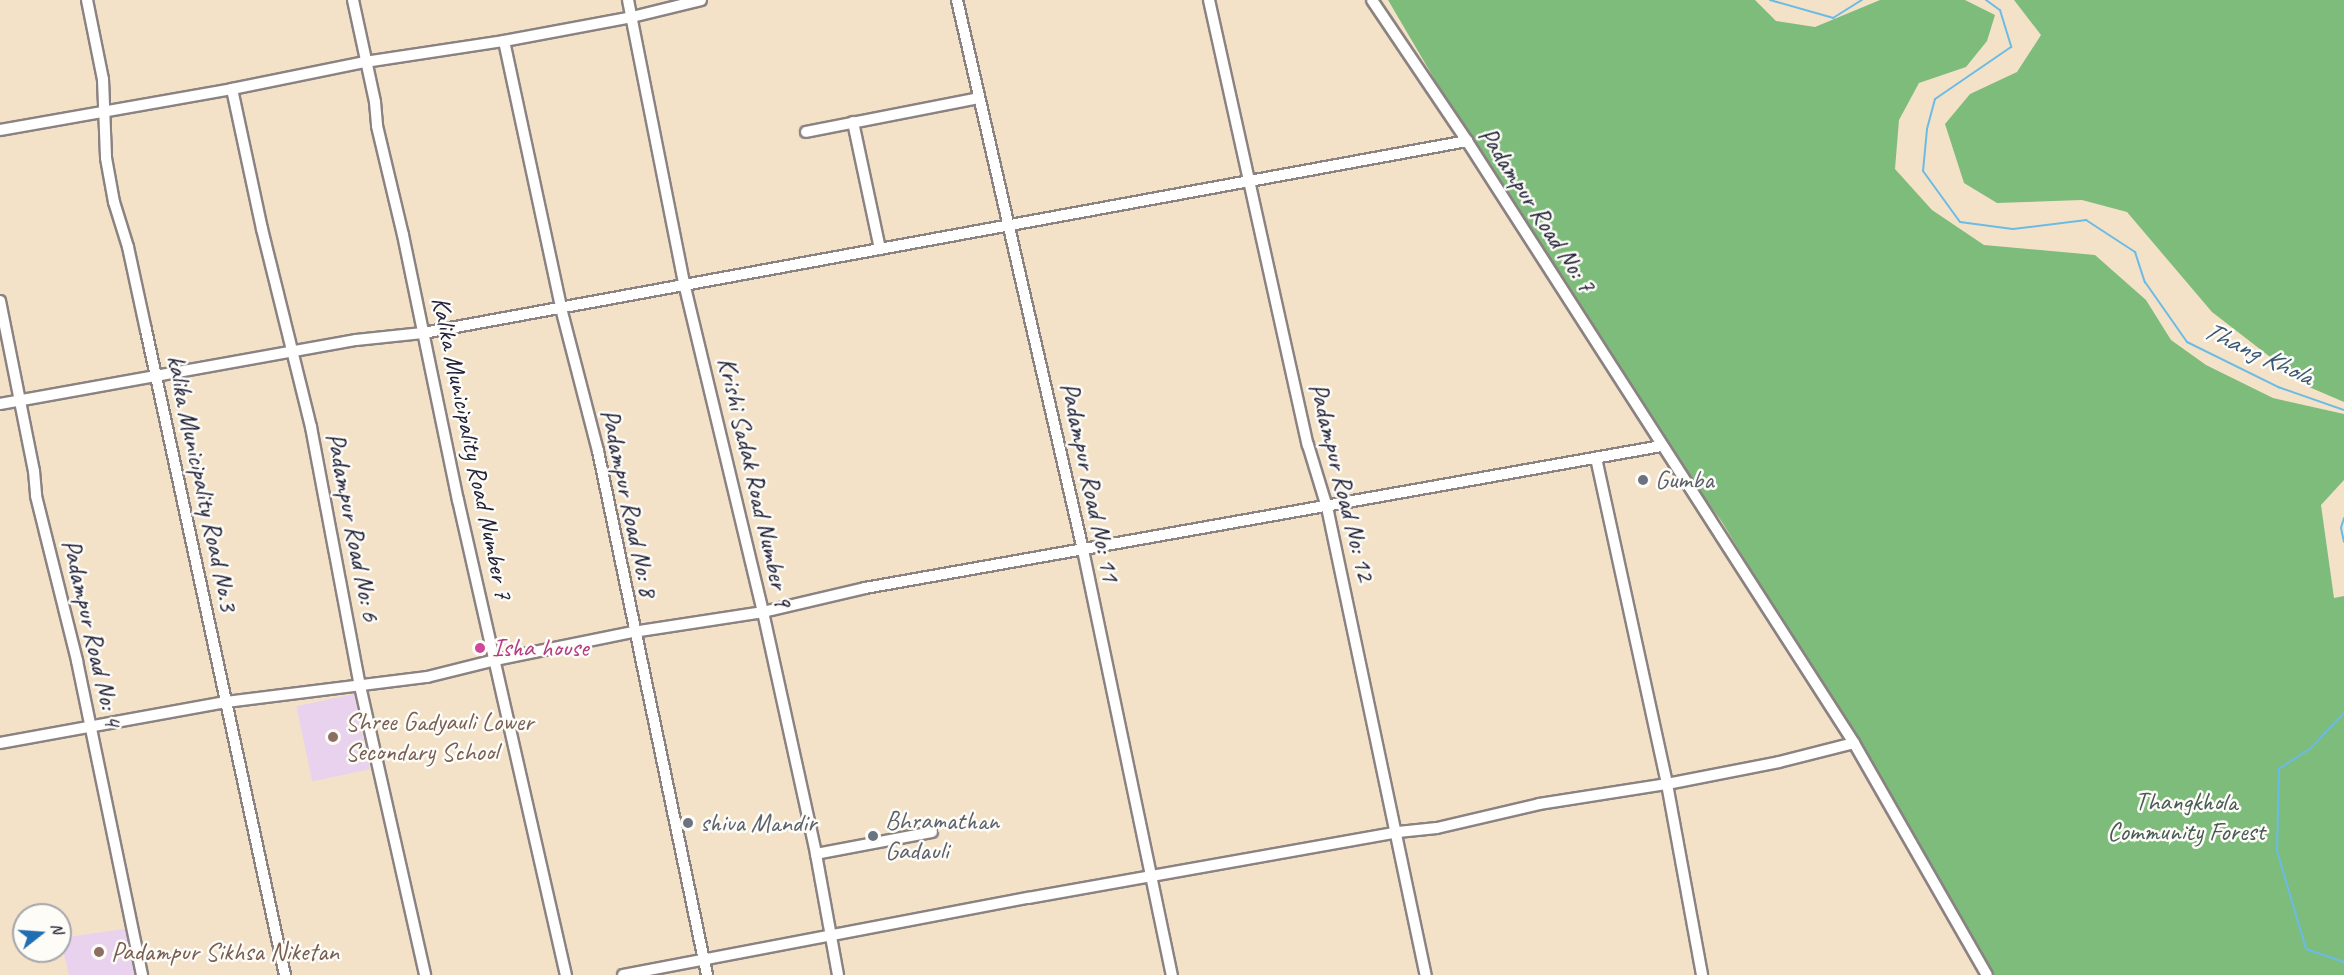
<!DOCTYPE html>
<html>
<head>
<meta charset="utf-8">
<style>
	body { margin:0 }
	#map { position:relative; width:2344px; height:975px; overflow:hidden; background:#f4e2c8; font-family:Caveat,sans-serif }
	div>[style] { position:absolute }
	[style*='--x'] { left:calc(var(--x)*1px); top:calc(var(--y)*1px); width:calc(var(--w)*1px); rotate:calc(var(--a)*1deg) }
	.built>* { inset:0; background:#e9d2ed; transform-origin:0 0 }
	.forest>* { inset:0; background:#7ebc7b }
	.stream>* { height:2px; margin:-1px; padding:0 1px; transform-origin:1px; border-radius:1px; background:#6abbe5 }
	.roads { filter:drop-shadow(2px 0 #8b8282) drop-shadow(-2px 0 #8b8282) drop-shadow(0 2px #8b8282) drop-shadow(0 -2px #8b8282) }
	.minor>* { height:10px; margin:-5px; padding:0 5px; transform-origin:5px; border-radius:5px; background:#fff }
	.dots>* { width:16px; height:16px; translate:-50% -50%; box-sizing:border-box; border:3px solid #fdfcf7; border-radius:50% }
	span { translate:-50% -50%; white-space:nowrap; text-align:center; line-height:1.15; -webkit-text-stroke:5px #fdfcf7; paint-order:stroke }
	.street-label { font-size:26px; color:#22223b }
	.worship-label { font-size:26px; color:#5b616d }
	.left { translate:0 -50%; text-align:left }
	.hotel-label { font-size:26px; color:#b23c85 }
	.education-label { font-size:26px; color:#785e54 }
	.park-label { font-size:26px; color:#475a55 }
	.water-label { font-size:27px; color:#3b5876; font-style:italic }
	.north { position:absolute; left:12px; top:903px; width:60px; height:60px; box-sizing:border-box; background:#fdfcf7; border:2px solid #a5a5ac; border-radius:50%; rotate:73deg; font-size:16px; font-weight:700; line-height:24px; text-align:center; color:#22223b }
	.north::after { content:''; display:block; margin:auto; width:21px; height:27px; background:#1f6fb2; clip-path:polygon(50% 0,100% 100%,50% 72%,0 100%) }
</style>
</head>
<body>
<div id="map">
	<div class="built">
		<div style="left:354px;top:694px;width:77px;height:59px;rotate:78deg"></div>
		<div style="clip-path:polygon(131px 928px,140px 975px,69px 975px,60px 938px)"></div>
	</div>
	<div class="forest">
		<div style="clip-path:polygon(1388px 0,1755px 0,1776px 21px,1815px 27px,1880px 0,1965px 0,1995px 15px,1987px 41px,1966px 67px,1919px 83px,1899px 120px,1895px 169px,1932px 210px,1984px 245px,2095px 255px,2146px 300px,2171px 340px,2206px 365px,2273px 398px,2344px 414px,2344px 480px,2321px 505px,2334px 598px,2344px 596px,2344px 975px,1989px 975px,1865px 758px,1722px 522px,1571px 312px)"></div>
		<div style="clip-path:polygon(2014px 0,2344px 0,2344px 402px,2309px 387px,2212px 312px,2127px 212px,2082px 200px,1997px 203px,1964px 183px,1945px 124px,1970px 94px,2017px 72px,2041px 35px)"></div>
	</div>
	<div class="stream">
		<div style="--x:1770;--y:0;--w:66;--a:15.9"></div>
		<div style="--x:1833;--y:18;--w:34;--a:-32"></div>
		<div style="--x:1986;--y:0;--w:17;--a:36"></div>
		<div style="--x:2000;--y:10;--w:39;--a:73"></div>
		<div style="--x:2011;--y:47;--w:92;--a:145.6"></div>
		<div style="--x:1935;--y:99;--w:31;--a:105"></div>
		<div style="--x:1927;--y:129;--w:42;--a:95.4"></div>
		<div style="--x:1923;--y:171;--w:63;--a:54"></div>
		<div style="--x:1960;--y:222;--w:53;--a:7.5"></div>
		<div style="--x:2013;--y:229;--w:74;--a:-7"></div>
		<div style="--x:2086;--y:220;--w:59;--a:33.1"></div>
		<div style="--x:2135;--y:252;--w:32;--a:72"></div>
		<div style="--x:2145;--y:282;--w:73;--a:55"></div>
		<div style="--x:2187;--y:342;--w:102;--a:26.3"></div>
		<div style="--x:2278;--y:387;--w:70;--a:19.2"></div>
		<div style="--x:2344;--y:518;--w:10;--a:107"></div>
		<div style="--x:2341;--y:528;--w:14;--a:78"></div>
		<div style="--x:2344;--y:713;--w:48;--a:133.3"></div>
		<div style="--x:2311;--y:748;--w:38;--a:147"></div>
		<div style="--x:2279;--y:769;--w:82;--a:91.4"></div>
		<div style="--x:2277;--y:851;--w:102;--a:73.5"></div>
		<div style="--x:2306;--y:949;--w:40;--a:18.9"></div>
	</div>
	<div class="roads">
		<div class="minor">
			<div style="--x:87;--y:0;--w:81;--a:78.6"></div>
			<div style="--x:103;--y:79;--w:79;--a:87.8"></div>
			<div style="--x:106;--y:158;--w:45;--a:79.7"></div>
			<div style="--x:114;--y:202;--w:47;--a:72.7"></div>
			<div style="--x:128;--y:247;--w:85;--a:77.8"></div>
			<div style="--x:146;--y:330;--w:660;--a:77.84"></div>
			<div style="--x:353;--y:0;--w:104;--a:77.8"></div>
			<div style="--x:375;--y:102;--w:24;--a:85"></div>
			<div style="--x:377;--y:126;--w:112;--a:76.6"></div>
			<div style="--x:403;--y:235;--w:271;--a:78.3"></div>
			<div style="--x:458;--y:500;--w:487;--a:77.2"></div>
			<div style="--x:628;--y:0;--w:288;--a:78.8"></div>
			<div style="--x:684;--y:283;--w:338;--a:76.5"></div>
			<div style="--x:763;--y:612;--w:248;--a:77.6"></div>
			<div style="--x:816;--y:854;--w:123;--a:79.7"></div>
			<div style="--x:957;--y:0;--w:564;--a:77.1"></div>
			<div style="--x:1083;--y:550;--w:434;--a:78.2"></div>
			<div style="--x:1209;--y:0;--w:456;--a:77.5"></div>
			<div style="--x:1308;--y:445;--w:65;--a:73"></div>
			<div style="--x:1327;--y:507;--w:478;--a:78.1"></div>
			<div style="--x:1372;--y:0;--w:170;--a:56"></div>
			<div style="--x:1467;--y:141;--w:716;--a:57.26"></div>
			<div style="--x:1854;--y:743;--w:267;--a:60.2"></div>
			<div style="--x:504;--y:41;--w:273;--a:77.9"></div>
			<div style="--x:561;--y:308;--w:148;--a:75.5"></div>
			<div style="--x:598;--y:451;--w:535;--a:78.25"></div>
			<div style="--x:232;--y:89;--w:143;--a:77.9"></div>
			<div style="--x:262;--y:229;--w:204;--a:76.1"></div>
			<div style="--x:311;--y:427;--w:264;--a:79.3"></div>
			<div style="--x:360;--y:686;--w:296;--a:77.3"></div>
			<div style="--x:853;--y:122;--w:130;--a:78"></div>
			<div style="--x:0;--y:130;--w:236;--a:-10"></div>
			<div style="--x:232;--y:89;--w:136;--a:-11.5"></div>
			<div style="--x:365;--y:62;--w:141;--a:-8.6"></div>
			<div style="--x:504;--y:41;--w:130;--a:-10.6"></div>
			<div style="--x:632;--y:17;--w:71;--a:-13.8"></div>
			<div style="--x:806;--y:132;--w:176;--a:-11.1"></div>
			<div style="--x:0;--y:301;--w:173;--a:78.7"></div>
			<div style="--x:34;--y:471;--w:25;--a:85"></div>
			<div style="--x:36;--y:496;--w:170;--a:76"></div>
			<div style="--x:77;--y:661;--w:321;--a:78.3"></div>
			<div style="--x:0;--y:404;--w:362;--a:-10.2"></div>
			<div style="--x:356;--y:340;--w:67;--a:-6"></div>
			<div style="--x:423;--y:333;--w:1062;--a:-10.42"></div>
			<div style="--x:1596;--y:458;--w:334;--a:77.7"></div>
			<div style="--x:1667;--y:784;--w:194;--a:79.6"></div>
			<div style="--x:0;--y:743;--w:230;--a:-10.3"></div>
			<div style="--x:226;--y:702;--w:203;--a:-7.1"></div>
			<div style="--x:427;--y:677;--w:70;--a:-14"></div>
			<div style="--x:495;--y:660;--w:141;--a:-11.5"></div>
			<div style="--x:633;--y:632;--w:132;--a:-8.7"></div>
			<div style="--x:763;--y:612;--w:105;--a:-13.2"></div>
			<div style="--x:865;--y:588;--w:809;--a:-10.11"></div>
			<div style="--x:816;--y:854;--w:118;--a:-10.7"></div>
			<div style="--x:623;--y:975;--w:412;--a:-10.8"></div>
			<div style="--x:1028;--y:898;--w:376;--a:-10.1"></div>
			<div style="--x:1398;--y:832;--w:39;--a:-6"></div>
			<div style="--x:1437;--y:828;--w:105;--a:-13.2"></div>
			<div style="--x:1539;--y:804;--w:130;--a:-8.9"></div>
			<div style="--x:1667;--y:784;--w:114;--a:-11.1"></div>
			<div style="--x:1779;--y:762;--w:77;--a:-14.2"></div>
		</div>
	</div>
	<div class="dots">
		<div style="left:1643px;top:480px;background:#6b7280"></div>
		<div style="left:480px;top:648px;background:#d1479c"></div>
		<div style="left:333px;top:737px;background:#8d6e63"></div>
		<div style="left:688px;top:823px;background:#6b7280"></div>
		<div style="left:873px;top:836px;background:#6b7280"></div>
		<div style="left:99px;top:952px;background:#8d6e63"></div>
	</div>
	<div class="street-label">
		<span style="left:1537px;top:210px;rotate:57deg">Padampur Road No: 7</span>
		<span style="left:472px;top:448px;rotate:78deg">Kalika Municipality Road Number 7</span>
		<span style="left:755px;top:482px;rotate:77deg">Krishi Sadak Road Number 9</span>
		<span style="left:1090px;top:482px;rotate:78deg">Padampur Road No: 11</span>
		<span style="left:1342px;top:482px;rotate:76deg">Padampur Road No: 12</span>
		<span style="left:202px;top:483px;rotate:78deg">kalika Municipality Road No.3</span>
		<span style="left:629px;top:503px;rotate:78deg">Padampur Road No: 8</span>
		<span style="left:353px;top:527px;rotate:79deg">Padampur Road No: 6</span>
		<span style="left:92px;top:633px;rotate:77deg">Padampur Road No: 4</span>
	</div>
	<div class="worship-label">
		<span class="left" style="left:1655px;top:480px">Gumba</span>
		<span class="left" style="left:885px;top:836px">Bhramathan<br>Gadauli</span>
		<span class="left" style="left:700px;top:823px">shiva Mandir</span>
	</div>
	<div class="hotel-label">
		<span class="left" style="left:492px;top:648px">Isha house</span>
	</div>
	<div class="education-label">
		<span class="left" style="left:345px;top:737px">Shree Gadyauli Lower<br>Secondary School</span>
		<span class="left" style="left:111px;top:952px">Padampur Sikhsa Niketan</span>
	</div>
	<div class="park-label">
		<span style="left:2186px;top:817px">Thangkhola<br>Community Forest</span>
	</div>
	<div class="water-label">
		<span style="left:2258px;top:353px;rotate:25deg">Thang Khola</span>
	</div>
	<div class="north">N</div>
</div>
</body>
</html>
